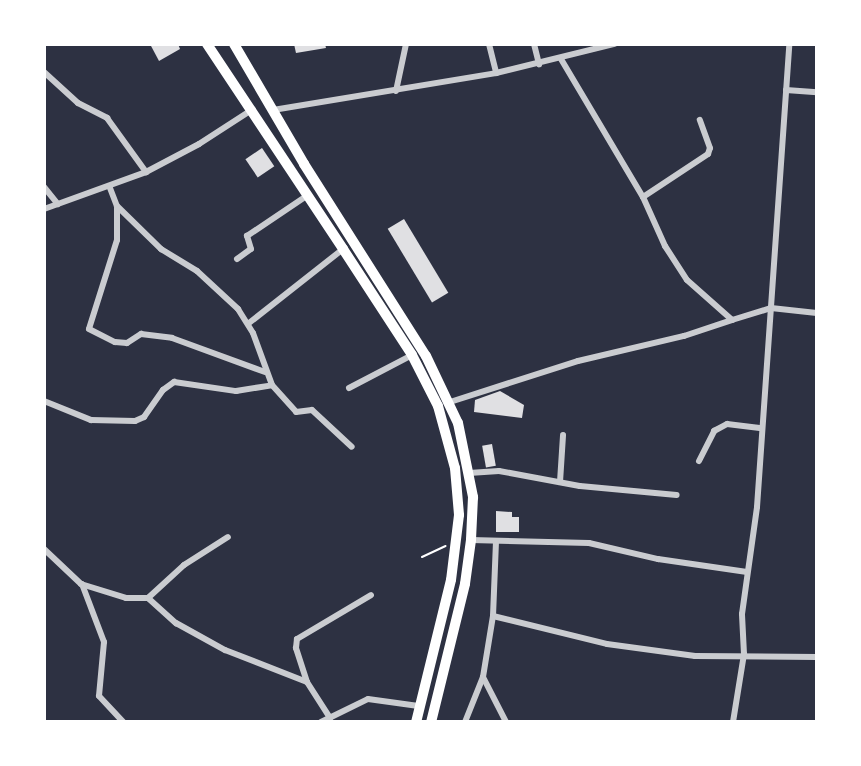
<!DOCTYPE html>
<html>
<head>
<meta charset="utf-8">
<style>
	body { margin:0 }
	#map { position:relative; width:861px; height:766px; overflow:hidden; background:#2d3142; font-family:"Archivo Narrow",sans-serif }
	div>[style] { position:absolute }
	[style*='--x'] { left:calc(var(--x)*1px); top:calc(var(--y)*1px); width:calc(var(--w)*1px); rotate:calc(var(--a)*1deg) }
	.building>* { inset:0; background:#e0e0e3; transform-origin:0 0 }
	.path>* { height:2px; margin:-1px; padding:0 1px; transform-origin:1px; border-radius:1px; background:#fff }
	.minor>* { height:6px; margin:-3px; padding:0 3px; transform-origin:3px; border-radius:3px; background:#caccd0 }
	.trunk>* { height:10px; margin:-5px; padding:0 5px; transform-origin:5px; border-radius:5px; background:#fff }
	span { translate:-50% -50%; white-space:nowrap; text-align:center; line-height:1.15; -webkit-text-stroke:6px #fff; paint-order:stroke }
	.frame { position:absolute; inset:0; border:46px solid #fff; pointer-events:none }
</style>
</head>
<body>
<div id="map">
	<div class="building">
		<div style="clip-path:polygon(150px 44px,178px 44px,180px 49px,159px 61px)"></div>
		<div style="clip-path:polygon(294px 44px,325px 44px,326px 48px,296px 53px)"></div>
		<div style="left:262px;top:148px;width:22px;height:20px;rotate:56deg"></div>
		<div style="left:404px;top:219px;width:86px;height:19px;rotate:59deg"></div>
		<div style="clip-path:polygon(500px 391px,524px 405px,522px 418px,474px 412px,475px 400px)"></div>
		<div style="left:492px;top:444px;width:22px;height:10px;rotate:80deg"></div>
		<div style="clip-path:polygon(496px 511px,512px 512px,512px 517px,519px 517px,519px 532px,496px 532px)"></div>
	</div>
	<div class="path">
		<div style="--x:422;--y:557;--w:26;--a:-25"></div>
	</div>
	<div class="minor">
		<div style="--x:489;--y:44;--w:30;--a:76"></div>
		<div style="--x:534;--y:44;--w:21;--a:76"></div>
		<div style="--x:561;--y:59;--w:161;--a:59.3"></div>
		<div style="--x:643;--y:197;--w:54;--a:65.8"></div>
		<div style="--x:665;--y:246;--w:40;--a:57.1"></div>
		<div style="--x:687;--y:280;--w:60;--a:41.6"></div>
		<div style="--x:732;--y:320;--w:41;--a:-17.1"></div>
		<div style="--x:771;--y:308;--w:46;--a:6.2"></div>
		<div style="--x:44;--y:72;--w:46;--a:42.4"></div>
		<div style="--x:78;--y:103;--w:33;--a:27"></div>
		<div style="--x:107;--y:118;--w:67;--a:54.2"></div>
		<div style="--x:786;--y:90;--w:31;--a:4"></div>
		<div style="--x:396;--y:91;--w:48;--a:-78"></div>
		<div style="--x:273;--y:110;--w:226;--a:-9.4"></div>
		<div style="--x:496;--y:73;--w:122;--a:-13.8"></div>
		<div style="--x:44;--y:187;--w:22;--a:51"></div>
		<div style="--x:110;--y:188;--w:19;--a:69"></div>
		<div style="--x:117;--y:206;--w:62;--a:44.3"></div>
		<div style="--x:161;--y:249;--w:42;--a:31.4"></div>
		<div style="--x:197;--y:271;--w:56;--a:42.8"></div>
		<div style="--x:238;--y:309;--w:28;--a:58"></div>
		<div style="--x:253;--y:333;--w:55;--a:69.9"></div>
		<div style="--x:272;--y:385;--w:36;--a:48"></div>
		<div style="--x:296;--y:412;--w:16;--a:-7"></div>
		<div style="--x:312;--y:410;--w:54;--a:42.8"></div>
		<div style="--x:643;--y:197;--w:78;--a:-33.5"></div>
		<div style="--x:708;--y:154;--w:6;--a:-72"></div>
		<div style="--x:710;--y:148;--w:30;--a:-110"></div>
		<div style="--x:117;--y:208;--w:32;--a:90"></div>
		<div style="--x:117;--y:240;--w:93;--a:107.5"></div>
		<div style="--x:89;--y:329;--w:29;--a:27"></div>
		<div style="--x:115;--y:342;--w:12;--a:5"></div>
		<div style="--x:127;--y:343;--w:17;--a:-33"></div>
		<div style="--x:141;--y:334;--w:31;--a:7"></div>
		<div style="--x:172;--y:338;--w:99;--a:20.1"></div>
		<div style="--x:44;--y:209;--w:109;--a:-19.9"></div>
		<div style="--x:146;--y:172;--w:60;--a:-27.8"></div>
		<div style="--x:199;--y:144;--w:64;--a:-32.9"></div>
		<div style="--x:237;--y:259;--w:17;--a:-36"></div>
		<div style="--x:251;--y:249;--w:14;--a:-107"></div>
		<div style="--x:247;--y:236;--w:73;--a:-33.9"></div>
		<div style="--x:249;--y:323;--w:120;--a:-38.2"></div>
		<div style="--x:349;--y:388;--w:71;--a:-27.6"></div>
		<div style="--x:44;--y:401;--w:51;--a:22"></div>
		<div style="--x:91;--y:420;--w:44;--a:1.3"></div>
		<div style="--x:135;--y:421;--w:10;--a:-24"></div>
		<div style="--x:144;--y:417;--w:33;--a:-55"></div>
		<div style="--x:163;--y:390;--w:14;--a:-36"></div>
		<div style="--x:174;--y:382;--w:63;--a:8.3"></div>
		<div style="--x:236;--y:391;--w:36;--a:-9"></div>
		<div style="--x:450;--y:402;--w:134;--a:-17.8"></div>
		<div style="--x:578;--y:361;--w:109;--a:-13.3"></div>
		<div style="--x:684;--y:336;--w:51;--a:-18.4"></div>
		<div style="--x:699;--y:461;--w:34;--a:-63"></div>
		<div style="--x:714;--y:431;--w:15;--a:-28"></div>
		<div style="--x:727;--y:424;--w:35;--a:7"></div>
		<div style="--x:469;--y:473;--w:30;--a:-4"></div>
		<div style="--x:499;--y:471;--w:82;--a:10.5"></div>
		<div style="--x:580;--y:486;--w:97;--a:5.3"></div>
		<div style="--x:560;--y:482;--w:47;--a:-86.3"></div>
		<div style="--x:471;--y:540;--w:118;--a:1.5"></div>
		<div style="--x:589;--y:543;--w:71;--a:13.1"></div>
		<div style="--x:658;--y:559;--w:90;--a:8.3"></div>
		<div style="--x:44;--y:549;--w:51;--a:43.4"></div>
		<div style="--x:81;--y:584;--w:47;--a:17.3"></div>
		<div style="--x:126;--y:598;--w:22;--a:0"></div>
		<div style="--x:148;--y:598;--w:49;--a:-42.5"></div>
		<div style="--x:184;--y:565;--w:52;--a:-32.5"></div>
		<div style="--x:82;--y:584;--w:62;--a:69.2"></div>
		<div style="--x:104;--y:642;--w:54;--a:95.3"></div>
		<div style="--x:99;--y:696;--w:35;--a:47"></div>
		<div style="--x:148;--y:598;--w:38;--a:42"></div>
		<div style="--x:176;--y:623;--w:56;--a:28.9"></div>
		<div style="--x:225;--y:650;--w:88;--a:21.3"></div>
		<div style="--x:307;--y:682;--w:43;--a:57.4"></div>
		<div style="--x:493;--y:616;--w:117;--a:13.8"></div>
		<div style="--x:607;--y:644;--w:89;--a:7.8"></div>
		<div style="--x:695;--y:656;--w:122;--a:0.5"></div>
		<div style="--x:483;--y:677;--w:51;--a:62.9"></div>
		<div style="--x:307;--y:682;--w:36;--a:-108"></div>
		<div style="--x:296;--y:648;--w:9;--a:-84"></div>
		<div style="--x:297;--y:639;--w:86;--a:-30.7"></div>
		<div style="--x:321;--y:722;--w:52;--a:-26.1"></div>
		<div style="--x:368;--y:699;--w:51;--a:7.8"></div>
		<div style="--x:465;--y:722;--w:48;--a:-68.2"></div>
		<div style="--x:483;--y:677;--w:62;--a:-80.7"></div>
		<div style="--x:493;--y:616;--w:74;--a:-87.7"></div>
		<div style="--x:733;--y:722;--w:69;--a:-80.8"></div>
		<div style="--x:744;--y:654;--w:40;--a:-92.9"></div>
		<div style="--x:742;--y:614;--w:108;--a:-82"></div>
		<div style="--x:757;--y:507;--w:464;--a:-86"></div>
	</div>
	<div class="trunk">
		<div style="--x:207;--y:44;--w:246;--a:56.4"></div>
		<div style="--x:343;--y:249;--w:126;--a:56.9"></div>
		<div style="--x:412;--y:355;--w:57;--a:63"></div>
		<div style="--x:438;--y:406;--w:64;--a:74.7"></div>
		<div style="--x:455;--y:468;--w:47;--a:85.1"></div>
		<div style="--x:459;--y:515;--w:65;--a:97"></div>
		<div style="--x:451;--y:580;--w:146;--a:103.8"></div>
		<div style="--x:234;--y:44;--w:139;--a:59.7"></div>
		<div style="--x:304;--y:164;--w:227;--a:57.6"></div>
		<div style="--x:426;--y:356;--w:74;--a:64.5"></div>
		<div style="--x:458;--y:423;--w:76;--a:78.5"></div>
		<div style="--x:473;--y:497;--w:43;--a:92.7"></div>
		<div style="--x:471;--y:540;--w:44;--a:97.8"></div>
		<div style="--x:465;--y:584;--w:142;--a:103.8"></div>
	</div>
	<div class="frame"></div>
</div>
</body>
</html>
